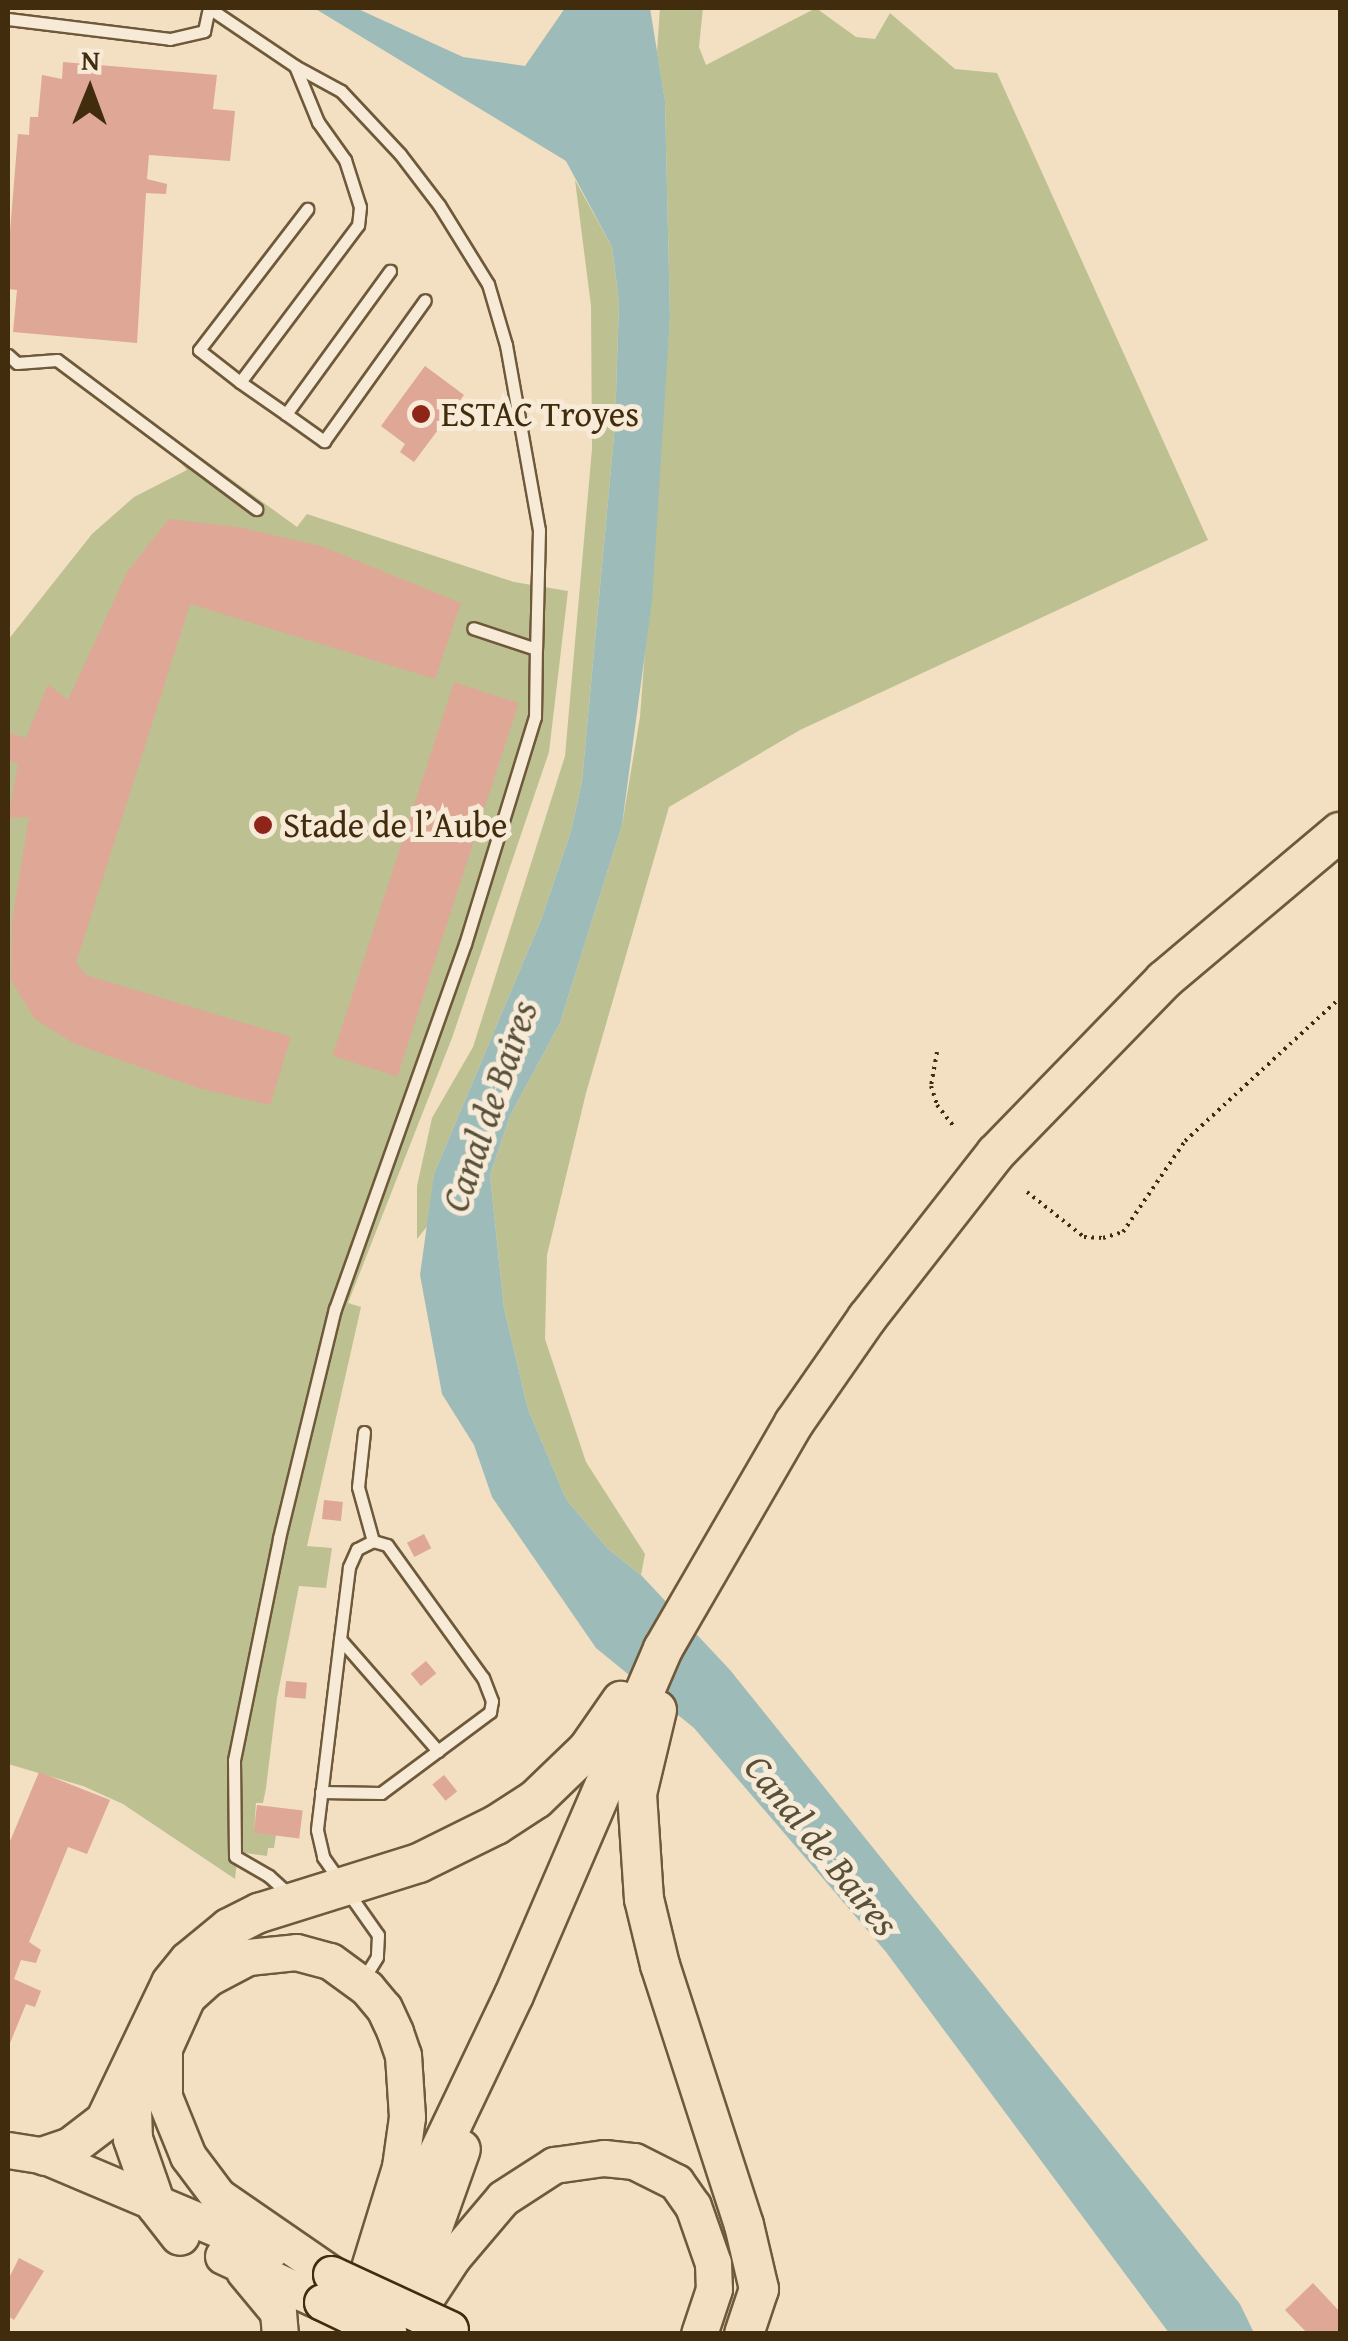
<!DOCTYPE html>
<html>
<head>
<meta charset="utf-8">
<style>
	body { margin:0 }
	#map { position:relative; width:1348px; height:2341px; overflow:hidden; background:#f3dfc1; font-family:"Gentium Book Plus",serif }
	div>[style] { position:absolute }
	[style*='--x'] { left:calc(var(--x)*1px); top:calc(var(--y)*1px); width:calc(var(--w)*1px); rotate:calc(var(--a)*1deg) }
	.green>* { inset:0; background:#bdc191 }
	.water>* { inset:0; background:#9dbcb9 }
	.building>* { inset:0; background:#dea796; transform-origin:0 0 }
	.path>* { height:4px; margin-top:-2px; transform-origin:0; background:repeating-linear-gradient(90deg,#412c0d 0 2.5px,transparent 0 7.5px) }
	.roads { filter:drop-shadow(2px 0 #6e593a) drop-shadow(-2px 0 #6e593a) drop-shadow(0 2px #6e593a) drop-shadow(0 -2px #6e593a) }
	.service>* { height:11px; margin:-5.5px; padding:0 5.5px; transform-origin:5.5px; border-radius:5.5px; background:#f7ead7 }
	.primary>* { height:35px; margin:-17.5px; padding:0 17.5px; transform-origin:17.5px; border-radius:17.5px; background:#f3dfc1 }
	.trunk>* { height:38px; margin:-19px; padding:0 19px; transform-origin:19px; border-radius:19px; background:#f3dfc1 }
	.bridges { filter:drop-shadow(2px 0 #412c0d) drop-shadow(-2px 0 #412c0d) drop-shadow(0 2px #412c0d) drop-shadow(0 -2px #412c0d) }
	.primary-bridge>* { height:35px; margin:-17.5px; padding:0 17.5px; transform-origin:17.5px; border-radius:17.5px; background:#f3dfc1 }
	.dots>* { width:28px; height:28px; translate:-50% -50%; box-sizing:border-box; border:5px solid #f7ead7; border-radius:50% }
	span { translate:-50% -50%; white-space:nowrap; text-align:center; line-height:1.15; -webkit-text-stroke:10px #f7ead7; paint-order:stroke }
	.poi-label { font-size:35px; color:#412c0d }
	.left { translate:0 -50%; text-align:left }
	.water-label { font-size:38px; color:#585038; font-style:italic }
	.frame { position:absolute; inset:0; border:10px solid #412c0d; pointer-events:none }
	.north { position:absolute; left:40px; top:40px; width:100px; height:100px; -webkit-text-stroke:8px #f7ead7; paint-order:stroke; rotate:1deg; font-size:28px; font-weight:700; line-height:40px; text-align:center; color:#412c0d }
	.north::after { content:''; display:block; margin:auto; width:35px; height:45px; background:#412c0d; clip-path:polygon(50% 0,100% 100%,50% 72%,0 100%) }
</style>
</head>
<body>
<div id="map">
	<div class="green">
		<div style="clip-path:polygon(660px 8px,703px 8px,699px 47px,706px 65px,816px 8px,856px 37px,875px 39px,890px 13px,955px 69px,997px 73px,1208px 540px,800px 730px,669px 807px,586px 1093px,547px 1255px,545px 1339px,586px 1462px,645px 1554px,641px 1575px,608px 1549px,566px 1499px,528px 1409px,504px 1308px,490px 1175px,510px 1116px,560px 1023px,622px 825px,640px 717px,670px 317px,665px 102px,657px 52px)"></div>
		<div style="clip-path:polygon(575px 180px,612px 247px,619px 301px,615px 425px,582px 781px,571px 831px,541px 920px,434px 1174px,429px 1224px,417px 1239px,417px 1186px,432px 1118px,473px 1047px,565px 756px,592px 449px,591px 306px)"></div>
		<div style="clip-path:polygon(191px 450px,297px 527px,307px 514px,514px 582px,568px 591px,549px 752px,452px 1038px,348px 1303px,361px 1307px,307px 1546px,332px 1548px,326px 1588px,299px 1586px,277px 1698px,266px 1788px,263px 1803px,256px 1803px,254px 1832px,276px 1835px,274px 1848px,268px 1848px,267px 1856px,238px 1852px,235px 1879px,123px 1804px,83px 1786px,8px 1764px,8px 640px,92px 534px,134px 497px,187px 470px,181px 463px)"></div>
	</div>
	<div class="water">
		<div style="clip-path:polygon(314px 8px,356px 8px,463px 57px,525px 66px,565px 8px,650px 8px,665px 101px,670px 317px,652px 601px,622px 825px,560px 1023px,510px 1116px,490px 1175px,504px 1308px,528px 1409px,566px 1499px,608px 1549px,641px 1575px,730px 1670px,1240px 2304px,1254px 2333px,1169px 2333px,886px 1952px,694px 1728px,596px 1648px,492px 1497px,474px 1445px,442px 1394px,420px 1275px,434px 1174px,541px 920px,571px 831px,582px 781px,615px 425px,619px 301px,612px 247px,566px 161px)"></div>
	</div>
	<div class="building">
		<div style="clip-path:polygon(63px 62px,217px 75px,213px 109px,235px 111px,230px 161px,149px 155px,147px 179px,167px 184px,166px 194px,146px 193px,137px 343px,13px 332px,17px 290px,8px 289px,8px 256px,18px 134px,29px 135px,30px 117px,38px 117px,42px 75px,62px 79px)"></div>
		<div style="clip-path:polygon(425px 366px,464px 395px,414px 462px,400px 452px,405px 444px,381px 426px)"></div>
		<div style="clip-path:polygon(169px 519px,237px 527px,321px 546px,461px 603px,435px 679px,190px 604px,76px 963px,86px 975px,291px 1037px,270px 1105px,198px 1088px,73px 1043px,35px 1019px,11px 980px,12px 921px,29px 817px,8px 818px,18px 764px,8px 760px,8px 732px,26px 738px,48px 684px,68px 700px,127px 572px)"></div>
		<div style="left:454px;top:682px;width:68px;height:393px;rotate:18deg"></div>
		<div style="left:324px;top:1500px;width:19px;height:19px;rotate:6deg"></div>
		<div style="left:424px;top:1534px;width:16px;height:19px;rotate:63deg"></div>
		<div style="left:426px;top:1661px;width:16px;height:20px;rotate:50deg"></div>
		<div style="left:286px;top:1681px;width:21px;height:16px;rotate:5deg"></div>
		<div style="clip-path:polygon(39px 1772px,110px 1800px,87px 1854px,68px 1847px,29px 1942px,41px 1950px,36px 1963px,21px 1960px,14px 1979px,41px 1991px,35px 2007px,26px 2004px,8px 2048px,8px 1846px)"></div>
		<div style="left:444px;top:1775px;width:21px;height:15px;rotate:51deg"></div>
		<div style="left:257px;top:1805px;width:46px;height:28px;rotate:7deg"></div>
		<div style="clip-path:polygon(19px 2258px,44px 2271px,14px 2320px,8px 2316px,8px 2280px)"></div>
		<div style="clip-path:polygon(1313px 2283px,1340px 2312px,1340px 2334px,1308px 2334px,1285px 2310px)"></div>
	</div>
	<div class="path">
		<div style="--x:937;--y:1052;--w:35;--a:100"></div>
		<div style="--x:931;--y:1086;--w:20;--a:72"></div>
		<div style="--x:937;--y:1105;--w:28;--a:52"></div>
		<div style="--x:1027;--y:1192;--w:73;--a:38.3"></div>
		<div style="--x:1084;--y:1237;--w:19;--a:3"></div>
		<div style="--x:1103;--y:1238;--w:21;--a:-17"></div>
		<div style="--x:1123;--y:1232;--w:110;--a:-55.7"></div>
		<div style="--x:1185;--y:1141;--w:211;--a:-42.7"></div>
	</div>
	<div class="roads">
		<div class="service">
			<div style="--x:209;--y:8;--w:104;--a:34"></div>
			<div style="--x:295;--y:66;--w:52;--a:28.5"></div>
			<div style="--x:341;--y:91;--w:86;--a:46.9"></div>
			<div style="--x:400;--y:154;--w:64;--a:52.6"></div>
			<div style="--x:439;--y:205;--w:93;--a:58.2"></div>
			<div style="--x:488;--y:284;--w:64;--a:73.6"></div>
			<div style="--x:506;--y:345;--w:188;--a:79.9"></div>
			<div style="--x:539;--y:530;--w:119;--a:91.4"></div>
			<div style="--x:536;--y:649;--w:66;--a:-161.6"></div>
			<div style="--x:8;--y:19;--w:163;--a:7"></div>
			<div style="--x:170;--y:39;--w:35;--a:-13"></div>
			<div style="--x:204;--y:31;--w:24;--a:-78"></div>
			<div style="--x:295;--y:66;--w:61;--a:67.7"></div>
			<div style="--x:318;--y:122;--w:47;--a:54.6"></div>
			<div style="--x:345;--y:160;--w:49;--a:72.3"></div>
			<div style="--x:360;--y:207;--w:18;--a:96"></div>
			<div style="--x:358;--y:225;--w:196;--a:126.9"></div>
			<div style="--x:240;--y:382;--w:52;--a:-142"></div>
			<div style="--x:199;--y:350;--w:178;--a:-52.5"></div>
			<div style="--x:8;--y:355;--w:12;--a:42"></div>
			<div style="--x:17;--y:363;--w:40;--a:-4.3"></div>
			<div style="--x:57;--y:360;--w:249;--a:36.8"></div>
			<div style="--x:240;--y:382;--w:56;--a:34.8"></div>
			<div style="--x:286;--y:414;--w:177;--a:-54"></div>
			<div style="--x:286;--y:414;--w:47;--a:35.4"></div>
			<div style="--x:324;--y:441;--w:173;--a:-54.4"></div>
			<div style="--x:364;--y:1432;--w:55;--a:96.2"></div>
			<div style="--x:358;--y:1487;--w:56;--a:74.5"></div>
			<div style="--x:340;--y:1639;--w:149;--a:48.8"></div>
			<div style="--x:321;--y:1792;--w:60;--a:1"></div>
			<div style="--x:381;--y:1793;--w:136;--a:-36.6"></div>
			<div style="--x:490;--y:1712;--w:11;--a:-80"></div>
			<div style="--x:492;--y:1701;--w:25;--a:-111"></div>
			<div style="--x:483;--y:1678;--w:164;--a:-125.8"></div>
			<div style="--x:387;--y:1545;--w:15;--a:-164"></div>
			<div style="--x:373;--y:1541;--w:18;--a:153"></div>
			<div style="--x:357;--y:1549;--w:20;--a:114"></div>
			<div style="--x:349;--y:1567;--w:73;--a:97.1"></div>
			<div style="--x:340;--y:1639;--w:192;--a:96.9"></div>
			<div style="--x:317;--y:1830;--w:28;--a:77"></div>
			<div style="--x:323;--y:1857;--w:95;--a:54.8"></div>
			<div style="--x:378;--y:1935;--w:22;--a:93"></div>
			<div style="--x:377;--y:1957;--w:28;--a:122"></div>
			<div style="--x:291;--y:1896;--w:30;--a:-138"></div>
			<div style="--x:269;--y:1876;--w:39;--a:-150"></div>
			<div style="--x:235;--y:1856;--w:96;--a:-90.6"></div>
			<div style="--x:234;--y:1760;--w:227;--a:-78.5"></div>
			<div style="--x:279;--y:1538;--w:236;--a:-76.3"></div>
			<div style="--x:335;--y:1309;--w:387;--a:-70.4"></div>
			<div style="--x:465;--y:944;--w:238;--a:-72.9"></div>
			<div style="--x:535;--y:717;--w:68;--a:-89.2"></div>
		</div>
		<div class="primary">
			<div style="--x:8;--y:2150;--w:37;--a:9"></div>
			<div style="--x:45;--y:2156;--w:244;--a:22.9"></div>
			<div style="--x:223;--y:2256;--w:109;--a:24.9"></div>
			<div style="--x:244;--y:2271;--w:53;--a:50.3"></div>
			<div style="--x:278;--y:2312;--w:22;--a:85"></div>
			<div style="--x:331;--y:2274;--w:137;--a:-145.4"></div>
			<div style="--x:218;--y:2196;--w:50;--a:-126.9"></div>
			<div style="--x:188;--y:2156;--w:64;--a:-112.1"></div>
			<div style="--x:164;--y:2097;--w:49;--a:-90"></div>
			<div style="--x:164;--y:2048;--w:56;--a:-65.7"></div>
			<div style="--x:187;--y:1997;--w:28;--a:-42"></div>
			<div style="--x:208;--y:1978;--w:45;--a:-27.7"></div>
			<div style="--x:248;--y:1957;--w:48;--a:-5.9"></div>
			<div style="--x:296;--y:1952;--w:35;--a:15"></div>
			<div style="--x:330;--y:1961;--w:46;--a:36.1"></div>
			<div style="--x:367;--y:1988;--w:26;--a:50"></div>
			<div style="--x:384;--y:2008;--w:26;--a:65"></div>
			<div style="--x:395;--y:2032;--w:24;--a:71"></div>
			<div style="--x:403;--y:2055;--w:62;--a:86.3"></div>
			<div style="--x:407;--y:2117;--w:50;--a:98"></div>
			<div style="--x:400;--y:2167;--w:119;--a:107.1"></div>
			<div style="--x:403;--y:2333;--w:91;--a:-56.7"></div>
			<div style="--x:453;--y:2257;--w:77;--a:-49.7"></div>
			<div style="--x:503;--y:2198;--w:61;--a:-32.9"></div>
			<div style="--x:554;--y:2165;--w:50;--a:-8"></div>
			<div style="--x:604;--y:2158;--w:30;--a:6"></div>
			<div style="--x:634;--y:2161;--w:47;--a:26.6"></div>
			<div style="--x:676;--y:2182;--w:29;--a:55"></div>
			<div style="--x:693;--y:2206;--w:60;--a:70.7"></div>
			<div style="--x:713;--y:2263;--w:26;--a:88"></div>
			<div style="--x:714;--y:2289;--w:47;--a:108.4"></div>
		</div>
		<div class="trunk">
			<div style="--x:657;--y:1710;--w:86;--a:103.4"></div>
			<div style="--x:637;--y:1794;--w:105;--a:86.2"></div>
			<div style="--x:644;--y:1899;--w:68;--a:76.4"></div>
			<div style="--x:660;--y:1965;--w:273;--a:72.1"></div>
			<div style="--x:744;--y:2225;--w:66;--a:76.8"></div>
			<div style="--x:759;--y:2289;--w:47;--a:108.4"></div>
			<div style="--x:131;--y:2077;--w:62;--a:88.2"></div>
			<div style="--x:133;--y:2139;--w:70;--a:70.8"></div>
			<div style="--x:156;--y:2205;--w:39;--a:52"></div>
			<div style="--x:45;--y:2156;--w:28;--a:-19"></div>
			<div style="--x:71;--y:2147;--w:43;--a:-37.4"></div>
			<div style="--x:105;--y:2121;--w:153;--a:-64.4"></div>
			<div style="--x:171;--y:1983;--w:28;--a:-51"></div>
			<div style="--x:189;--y:1961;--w:52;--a:-39.5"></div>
			<div style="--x:229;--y:1928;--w:34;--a:-27"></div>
			<div style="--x:259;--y:1913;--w:168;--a:-17.4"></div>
			<div style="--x:419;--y:1863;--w:86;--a:-26.3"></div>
			<div style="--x:496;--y:1825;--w:48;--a:-33"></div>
			<div style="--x:536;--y:1799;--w:71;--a:-43.9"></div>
			<div style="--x:587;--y:1750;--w:60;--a:-55.2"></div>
			<div style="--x:358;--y:2322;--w:362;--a:-64.5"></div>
			<div style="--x:514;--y:1995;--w:377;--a:-66.7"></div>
			<div style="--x:663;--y:1649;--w:261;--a:-59.9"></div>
			<div style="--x:794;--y:1423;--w:128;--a:-55.2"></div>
			<div style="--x:867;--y:1318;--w:209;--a:-52"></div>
			<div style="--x:996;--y:1153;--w:241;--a:-45.8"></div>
			<div style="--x:1164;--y:980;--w:230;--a:-40.1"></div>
			<div style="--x:395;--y:2334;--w:196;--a:-70.4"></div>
		</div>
	</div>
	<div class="bridges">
		<div class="primary-bridge">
			<div style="--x:331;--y:2274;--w:131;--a:24.8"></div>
			<div style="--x:322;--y:2302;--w:74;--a:25.5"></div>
		</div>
	</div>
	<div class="dots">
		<div style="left:421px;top:414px;background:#8f2418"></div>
		<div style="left:263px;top:825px;background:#8f2418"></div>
	</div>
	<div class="poi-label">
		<span class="left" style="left:441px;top:414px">ESTAC Troyes</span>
		<span class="left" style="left:283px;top:825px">Stade de l’Aube</span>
	</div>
	<div class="water-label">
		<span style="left:489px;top:1106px;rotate:-71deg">Canal de Baires</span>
		<span style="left:822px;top:1845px;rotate:51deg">Canal de Baires</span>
	</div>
	<div class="frame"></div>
	<div class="north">N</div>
</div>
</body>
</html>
